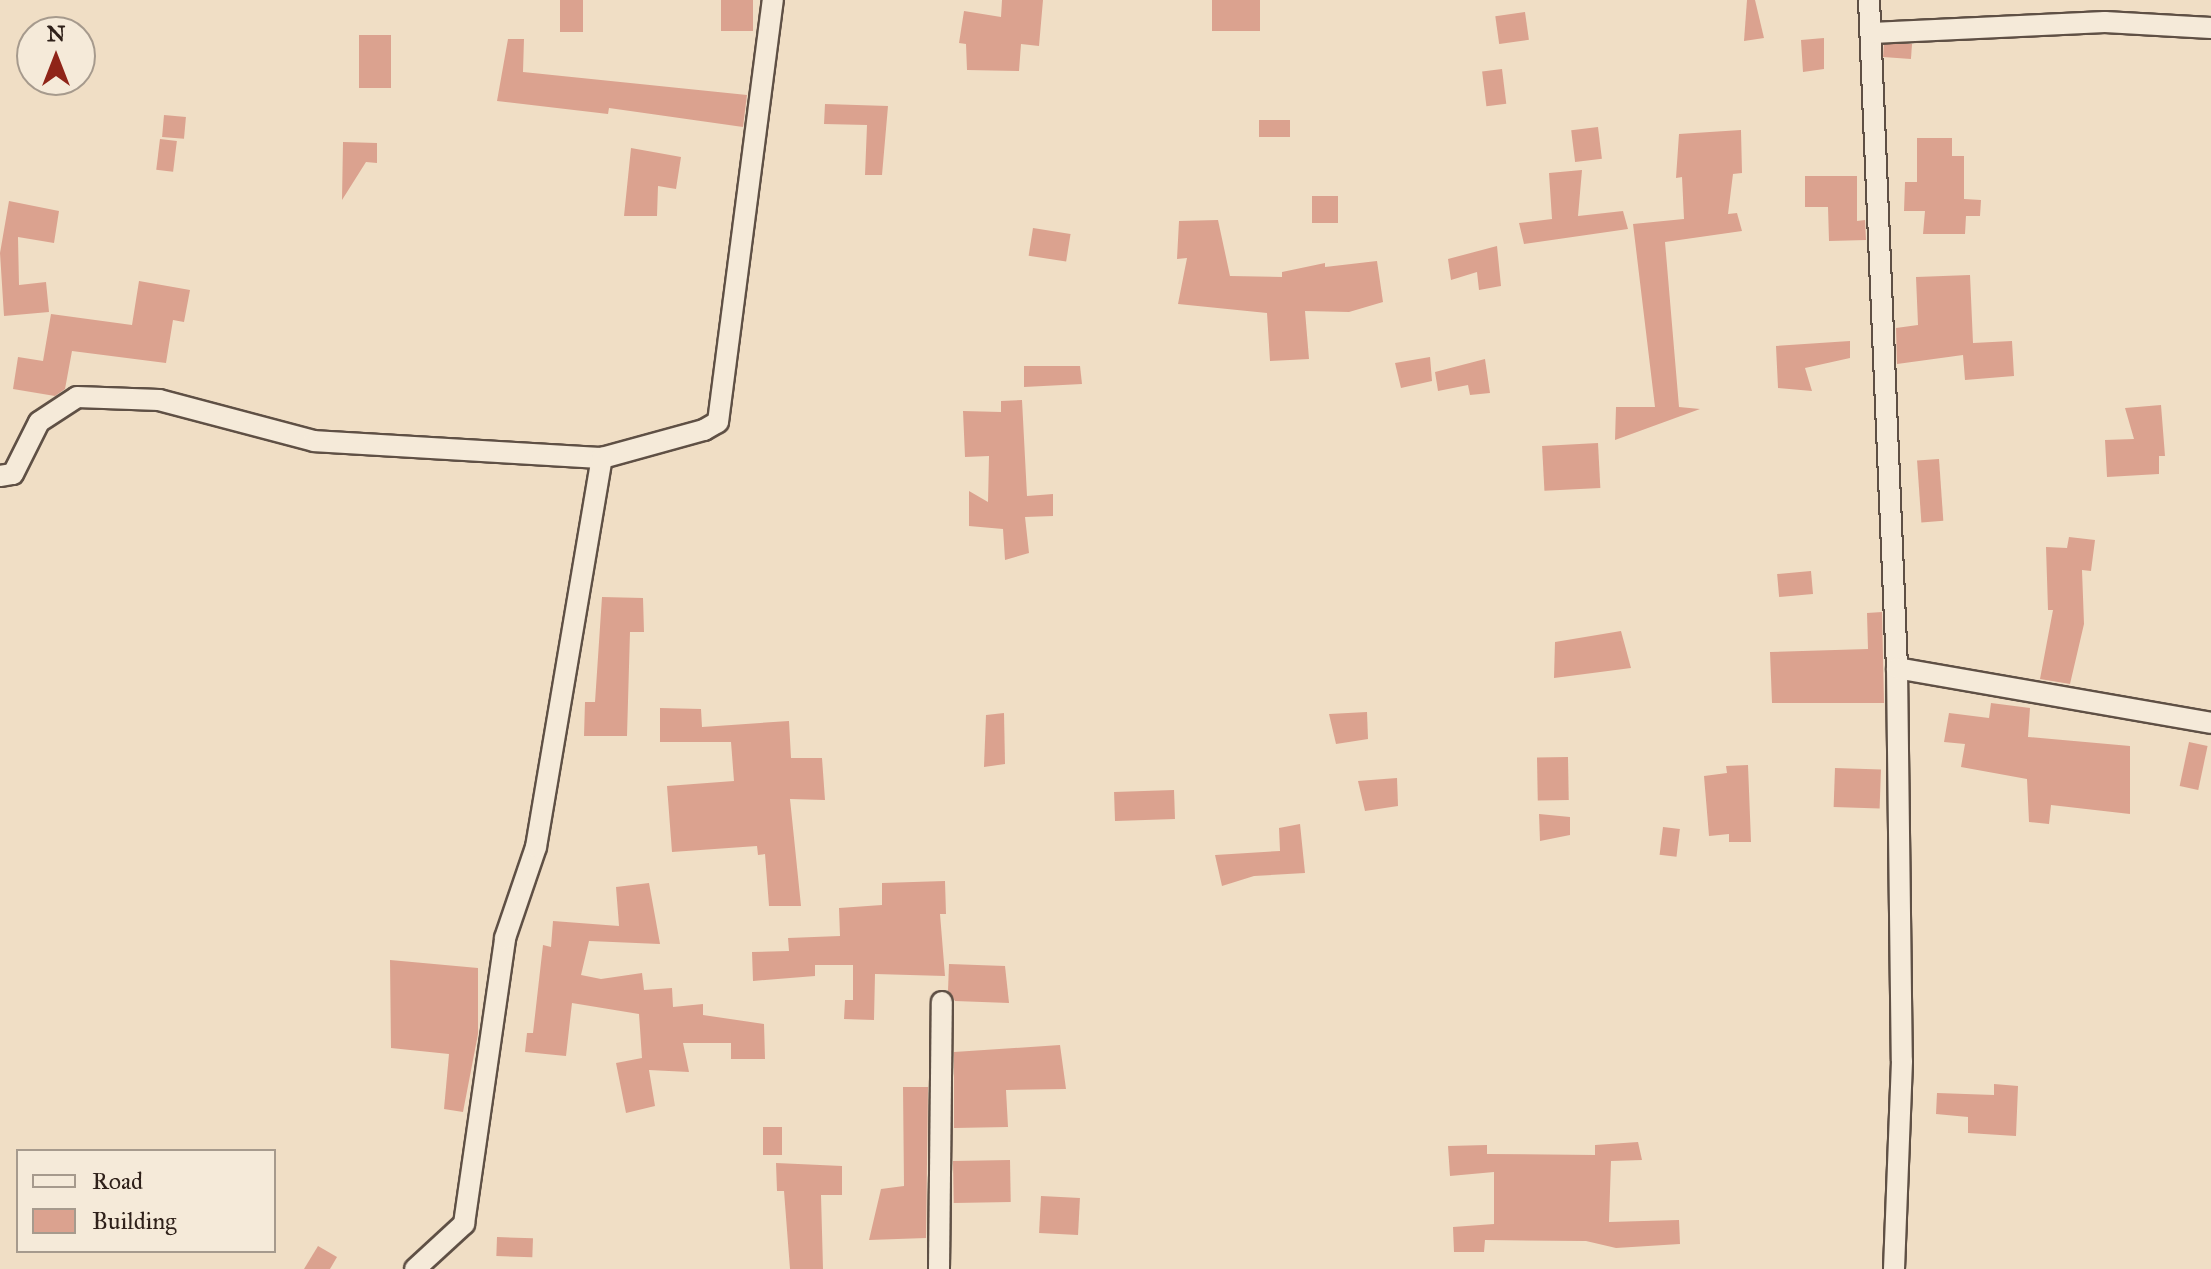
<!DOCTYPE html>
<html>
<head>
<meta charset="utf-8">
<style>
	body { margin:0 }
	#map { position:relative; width:2211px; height:1269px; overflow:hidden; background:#f0dec5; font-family:"IM FELL Great Primer",serif }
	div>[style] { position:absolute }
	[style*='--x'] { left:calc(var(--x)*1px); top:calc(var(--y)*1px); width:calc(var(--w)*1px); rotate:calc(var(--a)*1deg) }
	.building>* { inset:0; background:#dba28f; transform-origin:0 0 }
	.roads { filter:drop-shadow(2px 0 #5f5045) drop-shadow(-2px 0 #5f5045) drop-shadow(0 2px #5f5045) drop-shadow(0 -2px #5f5045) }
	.minor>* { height:20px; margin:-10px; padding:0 10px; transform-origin:10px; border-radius:10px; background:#f5ead9 }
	span { translate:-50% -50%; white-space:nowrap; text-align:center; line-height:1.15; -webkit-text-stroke:6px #f5ead9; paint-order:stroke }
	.legend { position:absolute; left:16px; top:1149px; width:260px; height:104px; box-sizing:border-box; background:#f5ead9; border:2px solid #a69a8d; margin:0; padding:10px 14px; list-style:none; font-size:24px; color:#2f211a }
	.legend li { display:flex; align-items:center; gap:16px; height:40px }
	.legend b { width:40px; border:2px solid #a69a8d }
	.north { position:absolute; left:16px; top:16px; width:80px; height:80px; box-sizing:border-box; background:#f5ead9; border:2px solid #a69a8d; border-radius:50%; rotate:0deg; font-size:22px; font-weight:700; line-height:32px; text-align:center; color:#2f211a }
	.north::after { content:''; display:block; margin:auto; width:28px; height:36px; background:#8f2418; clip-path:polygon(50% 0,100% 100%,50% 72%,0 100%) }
</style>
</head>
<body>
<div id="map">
	<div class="building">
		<div style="left:560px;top:0;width:23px;height:32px"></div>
		<div style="left:721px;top:0;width:32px;height:31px"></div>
		<div style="clip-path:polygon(1002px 0,1043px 0,1039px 46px,1021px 44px,1019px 71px,967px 70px,966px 44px,959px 43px,964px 11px,1001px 17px)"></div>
		<div style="left:1212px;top:0;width:48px;height:31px"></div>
		<div style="clip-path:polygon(1747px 0,1755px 0,1764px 38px,1744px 41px)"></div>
		<div style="left:1525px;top:12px;width:28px;height:30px;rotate:82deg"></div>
		<div style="left:359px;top:35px;width:32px;height:53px"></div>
		<div style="clip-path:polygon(1824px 38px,1824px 69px,1803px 72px,1801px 40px)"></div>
		<div style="clip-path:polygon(508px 39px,524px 39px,523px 72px,747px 95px,743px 127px,609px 108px,608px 114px,497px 101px)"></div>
		<div style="left:1912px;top:44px;width:15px;height:28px;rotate:94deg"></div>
		<div style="left:1502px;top:69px;width:35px;height:20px;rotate:83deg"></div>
		<div style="clip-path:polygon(825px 104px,888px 106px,882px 175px,865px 175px,867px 125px,824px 124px)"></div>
		<div style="left:164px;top:115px;width:22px;height:22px;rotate:5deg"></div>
		<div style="left:1290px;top:120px;width:17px;height:31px;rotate:90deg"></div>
		<div style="left:1598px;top:127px;width:32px;height:27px;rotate:83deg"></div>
		<div style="clip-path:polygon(1741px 130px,1742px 173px,1733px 174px,1728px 214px,1737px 213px,1742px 231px,1665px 242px,1679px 407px,1700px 409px,1615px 440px,1616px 407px,1655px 407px,1633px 224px,1684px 219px,1682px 177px,1676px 178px,1679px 134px)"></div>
		<div style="clip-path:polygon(1917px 138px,1952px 138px,1952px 156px,1964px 156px,1964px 199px,1981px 200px,1980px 216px,1966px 216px,1965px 234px,1923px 234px,1925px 211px,1904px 211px,1905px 182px,1917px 182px)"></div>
		<div style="left:160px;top:139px;width:17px;height:31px;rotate:7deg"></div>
		<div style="clip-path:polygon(343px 142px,377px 143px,377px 163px,366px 162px,342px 200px)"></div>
		<div style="clip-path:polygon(631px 148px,681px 157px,676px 189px,658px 186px,657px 216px,624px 216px)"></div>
		<div style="clip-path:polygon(1582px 170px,1578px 216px,1623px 211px,1628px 229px,1524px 244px,1519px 223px,1552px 219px,1549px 173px)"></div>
		<div style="clip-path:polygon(1805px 176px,1857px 176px,1857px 221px,1865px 220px,1866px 240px,1829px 241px,1828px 207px,1805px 207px)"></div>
		<div style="left:1312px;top:196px;width:26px;height:27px"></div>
		<div style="clip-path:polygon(9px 201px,59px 211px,54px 243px,18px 237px,19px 285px,46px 282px,49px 312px,4px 316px,0 253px)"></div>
		<div style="clip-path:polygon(1218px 220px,1230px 276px,1282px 277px,1282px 272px,1325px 263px,1325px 267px,1377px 261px,1383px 302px,1349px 312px,1305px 311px,1309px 359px,1270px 361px,1267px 313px,1178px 304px,1187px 258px,1177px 259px,1179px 221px)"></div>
		<div style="left:1033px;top:228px;width:38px;height:28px;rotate:9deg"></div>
		<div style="clip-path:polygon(1497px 246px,1501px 286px,1479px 290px,1477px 272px,1451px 280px,1448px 259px)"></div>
		<div style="clip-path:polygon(1970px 275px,1973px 343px,2012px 341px,2014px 376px,1965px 380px,1963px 355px,1897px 364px,1896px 328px,1918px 325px,1916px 277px)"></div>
		<div style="clip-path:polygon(139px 281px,190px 290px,184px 322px,173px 320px,166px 363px,72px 351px,65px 389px,55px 396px,13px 389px,18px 357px,43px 361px,51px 314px,132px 325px)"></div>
		<div style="clip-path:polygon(1850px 341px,1850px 358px,1805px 368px,1812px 391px,1778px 388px,1776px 346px)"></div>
		<div style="clip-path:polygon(1430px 357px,1432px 381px,1401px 388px,1395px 363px)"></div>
		<div style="clip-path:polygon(1485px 359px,1490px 393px,1470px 395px,1468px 385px,1438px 391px,1435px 372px)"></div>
		<div style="clip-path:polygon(1024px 366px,1080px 366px,1082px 384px,1024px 387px)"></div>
		<div style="clip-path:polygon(1022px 400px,1027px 496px,1053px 494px,1053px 516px,1025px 517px,1029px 553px,1005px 560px,1003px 529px,969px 526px,969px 491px,988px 502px,989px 456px,965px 457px,963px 411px,1001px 412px,1001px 401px)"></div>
		<div style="clip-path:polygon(2161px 405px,2165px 456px,2159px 456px,2159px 474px,2107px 477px,2105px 440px,2134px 439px,2125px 408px)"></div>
		<div style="left:1598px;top:443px;width:45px;height:56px;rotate:87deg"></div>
		<div style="left:1939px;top:459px;width:62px;height:22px;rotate:86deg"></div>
		<div style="clip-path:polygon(2069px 537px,2095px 540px,2091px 571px,2082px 570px,2084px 624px,2070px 684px,2040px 679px,2053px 610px,2048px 610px,2046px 547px,2067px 548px)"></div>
		<div style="left:1811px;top:571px;width:23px;height:34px;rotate:85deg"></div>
		<div style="clip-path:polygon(602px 597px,643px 598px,644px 632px,630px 632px,627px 736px,584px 736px,585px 702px,595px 702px)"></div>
		<div style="clip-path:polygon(1882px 612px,1884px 703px,1772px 703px,1770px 652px,1868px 649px,1867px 613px)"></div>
		<div style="clip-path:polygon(1621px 631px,1631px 668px,1554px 678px,1555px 642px)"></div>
		<div style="clip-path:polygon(1991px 703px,2030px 708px,2028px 737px,2130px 746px,2130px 814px,2051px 805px,2049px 824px,2029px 822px,2027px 779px,1961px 767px,1965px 744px,1944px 742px,1949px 713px,1989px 718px)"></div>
		<div style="clip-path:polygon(660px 708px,701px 709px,702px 727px,789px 721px,791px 758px,822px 758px,825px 800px,790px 799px,801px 906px,769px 906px,765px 854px,758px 855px,757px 846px,672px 852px,667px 786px,734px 781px,731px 742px,660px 742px)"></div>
		<div style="clip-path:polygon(1367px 712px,1368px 739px,1336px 744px,1329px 714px)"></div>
		<div style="clip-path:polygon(1004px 713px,1005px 764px,984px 767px,986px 715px)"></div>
		<div style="left:2189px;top:742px;width:19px;height:45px;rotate:12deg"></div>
		<div style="left:1568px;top:757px;width:43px;height:31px;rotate:89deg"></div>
		<div style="clip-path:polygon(1748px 765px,1751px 842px,1729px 842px,1729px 834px,1709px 836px,1704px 776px,1727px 773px,1726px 766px)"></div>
		<div style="left:1835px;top:768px;width:46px;height:39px;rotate:2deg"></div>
		<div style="clip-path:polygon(1397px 778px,1398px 806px,1365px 811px,1358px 781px)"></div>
		<div style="left:1174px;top:790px;width:29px;height:60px;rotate:88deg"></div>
		<div style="clip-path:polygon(1539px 814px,1570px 817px,1570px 835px,1540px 841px)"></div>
		<div style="clip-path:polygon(1300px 824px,1305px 873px,1254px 876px,1222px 886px,1215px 855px,1280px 851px,1279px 828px)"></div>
		<div style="left:1663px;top:827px;width:17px;height:28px;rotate:7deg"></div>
		<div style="clip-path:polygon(945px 881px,946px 914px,940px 914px,945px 976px,875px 974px,874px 1020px,844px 1019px,845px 1000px,853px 1000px,853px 965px,815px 965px,815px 976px,753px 981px,752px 952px,789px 951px,788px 938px,840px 936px,839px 908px,882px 905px,882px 883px)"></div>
		<div style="clip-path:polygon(649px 883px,660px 944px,589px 941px,581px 975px,601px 979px,642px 973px,644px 990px,672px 988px,673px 1007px,703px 1004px,703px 1015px,764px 1024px,765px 1059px,731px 1059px,731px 1043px,683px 1043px,689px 1072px,649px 1070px,655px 1106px,626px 1113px,616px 1063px,642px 1058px,639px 1014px,572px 1003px,566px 1056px,525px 1052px,527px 1033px,533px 1033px,543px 945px,551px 947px,553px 921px,619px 926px,616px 887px)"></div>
		<div style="clip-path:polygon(390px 960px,478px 968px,478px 1034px,463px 1112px,444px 1109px,449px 1054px,391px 1048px)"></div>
		<div style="clip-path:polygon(949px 964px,1005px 966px,1009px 1003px,955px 1001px,948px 991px)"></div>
		<div style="clip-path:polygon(1060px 1045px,1066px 1089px,1006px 1090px,1008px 1127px,954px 1128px,954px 1052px)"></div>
		<div style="clip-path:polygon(1994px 1084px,2018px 1086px,2016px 1136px,1968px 1133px,1968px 1117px,1936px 1114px,1937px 1093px,1994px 1095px)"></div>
		<div style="clip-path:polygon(903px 1087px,928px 1087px,926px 1238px,869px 1240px,881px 1189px,904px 1186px)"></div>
		<div style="left:763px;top:1127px;width:19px;height:28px"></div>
		<div style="clip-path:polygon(1638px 1142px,1642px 1160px,1611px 1161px,1609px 1222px,1679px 1220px,1680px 1244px,1616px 1248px,1586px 1241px,1485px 1240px,1484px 1252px,1454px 1252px,1453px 1227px,1494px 1224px,1494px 1172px,1450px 1176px,1448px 1146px,1487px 1145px,1487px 1154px,1595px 1155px,1595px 1145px)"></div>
		<div style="left:1010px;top:1160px;width:42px;height:57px;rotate:89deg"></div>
		<div style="clip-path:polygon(776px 1163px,842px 1166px,842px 1195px,821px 1195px,823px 1269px,790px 1269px,784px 1191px,777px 1191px)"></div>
		<div style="left:1041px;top:1196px;width:39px;height:37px;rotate:3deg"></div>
		<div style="left:497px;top:1237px;width:36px;height:19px;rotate:2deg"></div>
		<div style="clip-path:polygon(318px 1246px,337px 1257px,330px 1269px,304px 1269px)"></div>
	</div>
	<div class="roads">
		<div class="minor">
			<div style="--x:1869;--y:0;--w:669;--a:87.6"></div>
			<div style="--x:1897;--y:668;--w:393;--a:89.3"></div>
			<div style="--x:1902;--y:1061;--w:208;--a:92.2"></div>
			<div style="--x:1872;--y:33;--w:233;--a:-2.7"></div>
			<div style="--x:2105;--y:22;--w:106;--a:3.2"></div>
			<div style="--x:0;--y:476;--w:13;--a:-9"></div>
			<div style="--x:13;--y:474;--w:58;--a:-63.4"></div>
			<div style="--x:39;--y:422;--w:45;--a:-33.3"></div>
			<div style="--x:77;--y:397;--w:82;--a:2.1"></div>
			<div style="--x:159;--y:400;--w:160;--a:14.8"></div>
			<div style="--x:314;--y:441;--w:289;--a:3.4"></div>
			<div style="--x:1897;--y:668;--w:319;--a:9.9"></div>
			<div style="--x:415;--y:1269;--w:67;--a:-42.6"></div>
			<div style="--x:464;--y:1224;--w:289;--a:-81.8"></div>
			<div style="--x:505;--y:938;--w:96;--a:-71.2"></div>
			<div style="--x:536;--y:847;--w:395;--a:-80.4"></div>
			<div style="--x:602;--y:458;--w:106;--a:-15.4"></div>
			<div style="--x:704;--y:430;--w:16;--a:-30"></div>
			<div style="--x:718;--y:422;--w:426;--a:-82.6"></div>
			<div style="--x:939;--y:1269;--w:267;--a:-89.4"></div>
		</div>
	</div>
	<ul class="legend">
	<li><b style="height:10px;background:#f5ead9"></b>Road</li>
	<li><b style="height:22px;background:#dba28f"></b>Building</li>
	</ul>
	<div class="north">N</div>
</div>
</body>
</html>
